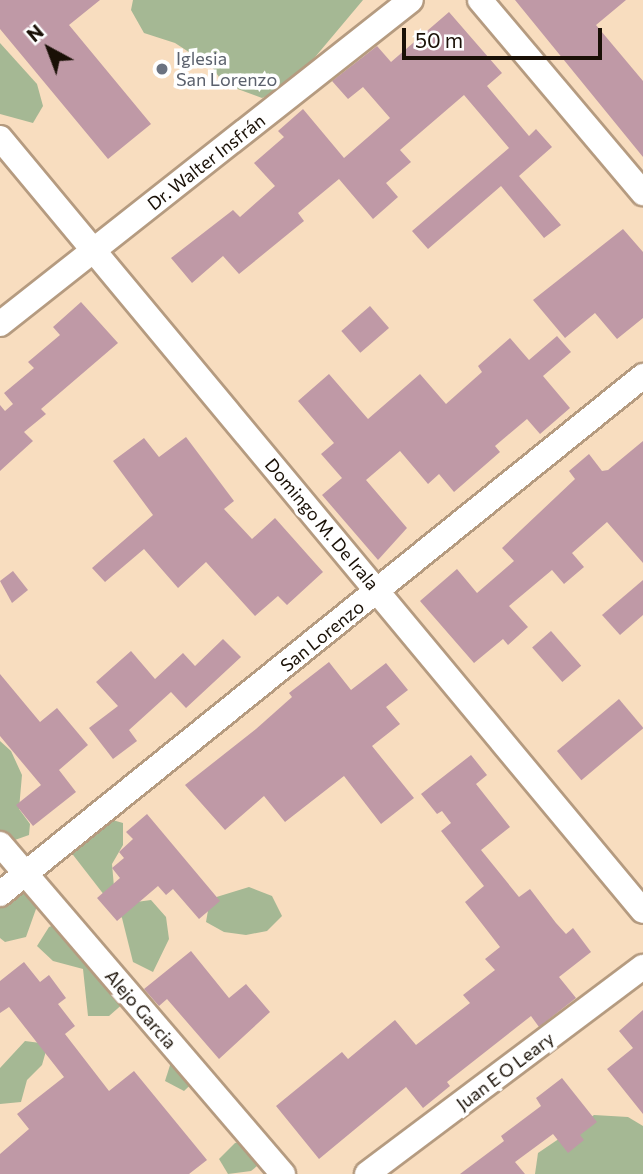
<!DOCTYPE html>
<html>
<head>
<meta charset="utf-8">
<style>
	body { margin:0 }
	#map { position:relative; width:643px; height:1174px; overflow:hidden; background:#f8ddbf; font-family:Commissioner,sans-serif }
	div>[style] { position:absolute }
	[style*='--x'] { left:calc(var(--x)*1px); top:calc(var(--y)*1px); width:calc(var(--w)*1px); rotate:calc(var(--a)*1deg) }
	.green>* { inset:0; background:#a5b894 }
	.building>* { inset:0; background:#bf99a6; transform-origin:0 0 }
	.roads { filter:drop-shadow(2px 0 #b59b80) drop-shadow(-2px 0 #b59b80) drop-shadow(0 2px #b59b80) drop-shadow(0 -2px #b59b80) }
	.minor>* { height:24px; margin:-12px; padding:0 12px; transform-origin:12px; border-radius:12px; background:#fff }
	.dots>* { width:19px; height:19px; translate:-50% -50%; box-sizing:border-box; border:4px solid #fff; border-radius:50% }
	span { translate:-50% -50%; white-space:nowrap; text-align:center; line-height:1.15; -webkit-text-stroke:7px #fff; paint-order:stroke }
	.worship-label { font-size:18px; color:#5b616d }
	.left { translate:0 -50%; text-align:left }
	.street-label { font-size:18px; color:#191006 }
	.north { position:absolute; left:14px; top:14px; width:70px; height:70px; -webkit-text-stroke:5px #fff; paint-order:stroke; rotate:319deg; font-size:19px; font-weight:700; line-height:28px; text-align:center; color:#191006 }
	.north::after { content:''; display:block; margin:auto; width:24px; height:32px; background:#191006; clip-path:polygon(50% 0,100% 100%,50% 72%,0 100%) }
	.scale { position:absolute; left:402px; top:28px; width:200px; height:32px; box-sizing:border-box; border:4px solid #191006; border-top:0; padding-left:9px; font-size:21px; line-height:24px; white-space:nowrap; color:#191006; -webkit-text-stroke:5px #fff; paint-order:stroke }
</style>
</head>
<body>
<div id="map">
	<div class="green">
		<div style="clip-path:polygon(133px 0,363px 0,300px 75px,284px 89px,262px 98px,224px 84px,212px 67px,175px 43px,144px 33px,131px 10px)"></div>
		<div style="clip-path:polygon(0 43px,37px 84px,43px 106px,33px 123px,0 114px)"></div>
		<div style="clip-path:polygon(0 741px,11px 751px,22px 775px,19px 809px,30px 824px,29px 835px,12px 841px,0 836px)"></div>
		<div style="clip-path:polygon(102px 817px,123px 823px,123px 845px,112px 864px,114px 887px,129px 903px,151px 900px,166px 917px,169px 939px,153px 972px,133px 962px,122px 918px,70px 851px)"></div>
		<div style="clip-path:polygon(29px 886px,51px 893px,36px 909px,26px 937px,5px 942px,0 938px,0 897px)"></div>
		<div style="clip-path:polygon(249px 887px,272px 896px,282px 916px,267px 931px,246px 935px,224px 932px,206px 922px,210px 899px)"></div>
		<div style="clip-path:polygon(70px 918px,125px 1002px,109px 1016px,88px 1016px,83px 969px,53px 961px,37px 946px,49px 927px)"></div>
		<div style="clip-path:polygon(179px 1037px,200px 1076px,184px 1091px,165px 1081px)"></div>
		<div style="clip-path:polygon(25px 1041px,48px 1044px,42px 1065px,27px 1080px,21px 1102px,0 1104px,0 1068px)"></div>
		<div style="clip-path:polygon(594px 1115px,628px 1117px,643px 1126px,643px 1174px,535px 1174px,538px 1153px)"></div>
		<div style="clip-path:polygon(265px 1136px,268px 1157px,251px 1171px,228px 1174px,219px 1159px,235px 1143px)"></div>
	</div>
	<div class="building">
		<div style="clip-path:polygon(0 0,100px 0,69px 25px,151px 124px,108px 159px,0 29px)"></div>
		<div style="clip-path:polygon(515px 0,626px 0,596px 25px,643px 81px,643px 157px)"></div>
		<div style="clip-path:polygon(449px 12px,502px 73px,487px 86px,529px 136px,536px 129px,552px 147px,519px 176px,561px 225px,544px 238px,501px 186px,428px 249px,412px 231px,509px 148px,464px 95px,400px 150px,411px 162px,386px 183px,398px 197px,373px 219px,339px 179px,298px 213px,304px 221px,239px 274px,223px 256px,192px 283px,171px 258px,233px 210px,240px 217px,275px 186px,254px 163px,284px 137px,278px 131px,303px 109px,344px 158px,390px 118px,363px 87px,348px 99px,332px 81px,377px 46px,391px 62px)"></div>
		<div style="clip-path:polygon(623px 229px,643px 252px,643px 318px,617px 339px,595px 313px,565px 338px,533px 300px)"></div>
		<div style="clip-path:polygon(81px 302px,118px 343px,41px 409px,46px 414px,24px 432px,33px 441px,0 471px,0 405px,5px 411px,13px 404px,4px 393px,34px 368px,28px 362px,60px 335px,53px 327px)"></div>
		<div style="left:370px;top:306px;width:29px;height:38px;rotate:49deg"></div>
		<div style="clip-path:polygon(557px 336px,571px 352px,543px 376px,570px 408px,540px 434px,527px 419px,495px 446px,500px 452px,454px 492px,439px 474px,428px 484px,400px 451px,366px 480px,407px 528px,378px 560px,322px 495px,342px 478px,321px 454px,334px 443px,298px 401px,329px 374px,368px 419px,420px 374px,446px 404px,482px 372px,478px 366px,510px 338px,529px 360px)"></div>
		<div style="clip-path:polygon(186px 437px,234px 501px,224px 509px,252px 539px,275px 518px,323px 572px,287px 605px,278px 596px,255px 616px,206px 562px,178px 588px,144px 549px,105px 582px,92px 568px,153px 515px,113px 461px,144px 438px,159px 457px)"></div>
		<div style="clip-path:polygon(643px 441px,643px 563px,607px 522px,572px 553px,584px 567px,564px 584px,552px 570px,509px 606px,528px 627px,508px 645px,503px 639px,474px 663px,420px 601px,457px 569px,477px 593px,514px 561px,502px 548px,575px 479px,569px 471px,589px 454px,602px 471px,608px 470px)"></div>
		<div style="clip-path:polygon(13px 571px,28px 590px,12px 603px,0 581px)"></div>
		<div style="clip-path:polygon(643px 580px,643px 615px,620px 635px,602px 615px)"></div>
		<div style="left:551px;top:631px;width:46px;height:25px;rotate:49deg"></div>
		<div style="clip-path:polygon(223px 639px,241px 657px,186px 708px,171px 692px,129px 730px,137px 741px,113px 759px,89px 728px,118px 706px,96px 682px,131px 651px,155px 679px,183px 653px,195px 666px)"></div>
		<div style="clip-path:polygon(329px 662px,351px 690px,386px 663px,408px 690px,386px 707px,400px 724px,372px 746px,414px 798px,381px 824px,344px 776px,285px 822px,264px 796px,225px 830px,185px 785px,256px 729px,292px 697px,289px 693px)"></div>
		<div style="clip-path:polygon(0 674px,40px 722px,57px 708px,88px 745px,59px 770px,76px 792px,33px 826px,16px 805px,41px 785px,0 736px)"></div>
		<div style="left:619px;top:699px;width:38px;height:81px;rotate:50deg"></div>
		<div style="clip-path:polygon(471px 755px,487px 775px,476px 784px,510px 827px,481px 850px,519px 897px,530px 889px,556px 923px,566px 934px,573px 928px,591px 952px,559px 977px,576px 998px,539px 1027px,531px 1016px,447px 1082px,450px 1086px,423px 1108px,406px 1087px,319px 1159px,276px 1106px,342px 1052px,348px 1059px,395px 1020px,416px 1045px,470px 1003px,463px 995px,495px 970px,485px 959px,500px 947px,465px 902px,484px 886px,441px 831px,451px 823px,442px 811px,437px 814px,421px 794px)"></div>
		<div style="clip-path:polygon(147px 814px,220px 901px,199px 919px,173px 889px,166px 895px,158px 886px,117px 921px,97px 898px,120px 878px,112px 868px,124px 858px,119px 852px,133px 839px,126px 832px)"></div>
		<div style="clip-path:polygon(191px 951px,229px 998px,246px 984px,270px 1012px,219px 1059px,167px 999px,159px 1006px,144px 989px)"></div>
		<div style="clip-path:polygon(24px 962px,40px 982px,49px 975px,66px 998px,58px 1004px,75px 1026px,65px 1034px,109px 1091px,134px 1071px,207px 1160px,189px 1174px,0 1174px,0 1154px,29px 1129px,17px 1114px,64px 1077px,9px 1007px,0 1013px,0 981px)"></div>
		<div style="clip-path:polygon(643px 1010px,643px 1114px,607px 1069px,633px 1048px,619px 1031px)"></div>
		<div style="clip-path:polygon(562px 1078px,597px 1122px,580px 1135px,584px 1140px,568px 1153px,553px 1134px,515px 1162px,525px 1174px,460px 1174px,504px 1141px,501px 1136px,541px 1106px,536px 1098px)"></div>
	</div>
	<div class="roads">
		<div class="minor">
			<div style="--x:480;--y:0;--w:253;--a:49.8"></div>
			<div style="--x:0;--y:138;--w:1005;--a:50.25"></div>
			<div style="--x:0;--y:324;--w:523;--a:-38.25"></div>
			<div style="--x:0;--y:844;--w:435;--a:49.4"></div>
			<div style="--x:0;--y:894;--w:826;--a:-38.85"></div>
			<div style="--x:367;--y:1174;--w:345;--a:-36.9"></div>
		</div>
	</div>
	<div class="dots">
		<div style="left:162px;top:69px;background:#6b7280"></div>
	</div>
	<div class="worship-label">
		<span class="left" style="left:176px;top:69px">Iglesia<br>San Lorenzo</span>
	</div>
	<div class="street-label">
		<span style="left:206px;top:162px;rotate:-38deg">Dr. Walter Insfrán</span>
		<span style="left:322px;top:524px;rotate:50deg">Domingo M. De Irala</span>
		<span style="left:322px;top:636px;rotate:-39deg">San Lorenzo</span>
		<span style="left:141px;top:1009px;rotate:49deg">Alejo Garcia</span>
		<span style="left:505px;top:1071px;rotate:-37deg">Juan E O Leary</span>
	</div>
	<div class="north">N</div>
	<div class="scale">50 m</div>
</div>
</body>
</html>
